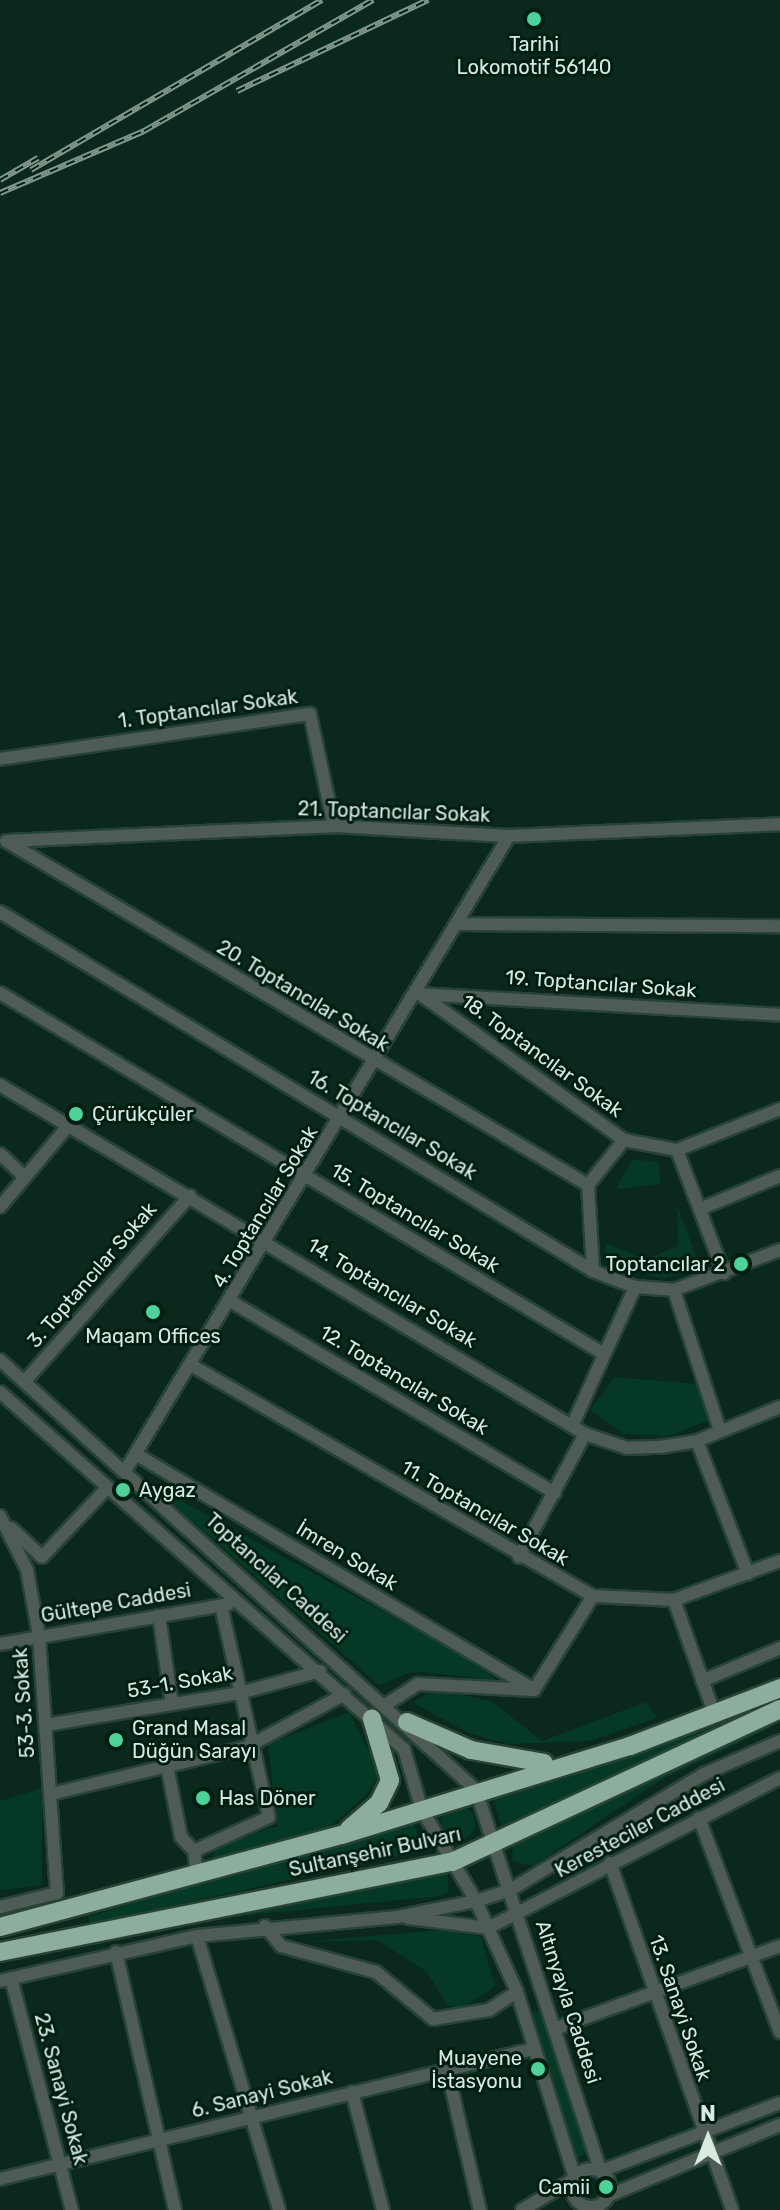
<!DOCTYPE html>
<html>
<head>
<meta charset="utf-8">
<style>
	body { margin:0 }
	#map { position:relative; width:780px; height:2210px; overflow:hidden; background:#0a281b; font-family:Rubik,sans-serif }
	div>[style] { position:absolute }
	[style*='--x'] { left:calc(var(--x)*1px); top:calc(var(--y)*1px); width:calc(var(--w)*1px); rotate:calc(var(--a)*1deg) }
	.green>* { inset:0; background:#053925 }
	.round { border-radius:50% }
	.roads { filter:drop-shadow(2px 0 #274337) drop-shadow(-2px 0 #274337) drop-shadow(0 2px #274337) drop-shadow(0 -2px #274337) }
	.minor>* { height:12px; margin:-6px; padding:0 6px; transform-origin:6px; border-radius:6px; background:#4f5c55 }
	.minor>.ring { margin:-6px; padding:0; box-sizing:content-box; background:none; border:12px solid #4f5c55; border-radius:50% }
	.highway>* { height:18px; margin:-9px; padding:0 9px; transform-origin:9px; border-radius:9px; background:#8dae9c }
	.rail>* { height:6px; margin-top:-3px; transform-origin:0; background:repeating-linear-gradient(90deg,#011e12 0 9px,#82988d 0 18px); box-sizing:border-box; border-block:2px solid #82988d }
	.dots>* { width:22px; height:22px; translate:-50% -50%; box-sizing:border-box; border:4px solid #011e12; border-radius:50% }
	span { translate:-50% -50%; white-space:nowrap; text-align:center; line-height:1.15; -webkit-text-stroke:6px #011e12; paint-order:stroke }
	.poi-label { font-size:20px; color:#d8e9e0 }
	.left { translate:0 -50%; text-align:left }
	.right { translate:-100% -50%; text-align:right }
	.street-label { font-size:20px; color:#d8e9e0 }
	.north { position:absolute; left:668px; top:2098px; width:80px; height:80px; -webkit-text-stroke:6px #011e12; paint-order:stroke; rotate:0deg; font-size:22px; font-weight:700; line-height:32px; text-align:center; color:#d8e9e0 }
	.north::after { content:''; display:block; margin:auto; width:28px; height:36px; background:#d8e9e0; clip-path:polygon(50% 0,100% 100%,50% 72%,0 100%) }
</style>
</head>
<body>
<div id="map">
	<div class="green">
		<div style="clip-path:polygon(632px 1159px,658px 1162px,661px 1184px,616px 1189px)"></div>
		<div style="clip-path:polygon(677px 1205px,700px 1268px,663px 1279px,607px 1264px,606px 1244px,646px 1259px,678px 1246px)"></div>
		<div style="clip-path:polygon(615px 1377px,696px 1384px,712px 1419px,668px 1436px,624px 1434px,590px 1410px)"></div>
		<div style="clip-path:polygon(149px 1483px,453px 1650px,497px 1680px,414px 1671px,379px 1685px)"></div>
		<div style="clip-path:polygon(433px 1689px,491px 1701px,542px 1741px,646px 1702px,657px 1718px,589px 1741px,509px 1744px,471px 1734px,413px 1703px)"></div>
		<div style="clip-path:polygon(780px 1693px,780px 1700px,501px 1826px,491px 1790px)"></div>
		<div style="clip-path:polygon(349px 1712px,380px 1773px,367px 1794px,331px 1826px,211px 1859px,219px 1846px,277px 1826px,268px 1744px)"></div>
		<div style="clip-path:polygon(768px 1720px,770px 1728px,661px 1780px,533px 1866px,512px 1861px,513px 1839px)"></div>
		<div style="clip-path:polygon(42px 1788px,42px 1885px,0 1890px,0 1801px)"></div>
		<div class="round" style="left:441px;top:1806px;width:34px;height:34px"></div>
		<div style="clip-path:polygon(412px 1818px,424px 1850px,90px 1924px,88px 1917px)"></div>
		<div style="clip-path:polygon(447px 1870px,449px 1891px,440px 1896px,210px 1919px,64px 1946px)"></div>
		<div style="clip-path:polygon(442px 1930px,481px 1937px,495px 1986px,461px 2009px,447px 2005px,427px 1972px,377px 1940px,301px 1942px)"></div>
		<div style="clip-path:polygon(540px 2010px,590px 2152px,570px 2161px,529px 2014px)"></div>
	</div>
	<div class="roads">
		<div class="minor">
			<div style="--x:0;--y:759;--w:313;--a:-8.3"></div>
			<div style="--x:310;--y:714;--w:115;--a:77.9"></div>
			<div style="--x:6;--y:841;--w:676;--a:30.59"></div>
			<div style="--x:7;--y:841;--w:327;--a:-2.6"></div>
			<div style="--x:334;--y:826;--w:175;--a:3.3"></div>
			<div style="--x:509;--y:836;--w:271;--a:-2.5"></div>
			<div style="--x:0;--y:912;--w:693;--a:31.19"></div>
			<div style="--x:593;--y:1271;--w:45;--a:20.9"></div>
			<div style="--x:635;--y:1287;--w:39;--a:4"></div>
			<div style="--x:674;--y:1290;--w:113;--a:-20.7"></div>
			<div style="--x:458;--y:924;--w:322;--a:0.4"></div>
			<div style="--x:0;--y:993;--w:704;--a:30.87"></div>
			<div style="--x:420;--y:994;--w:251;--a:35.6"></div>
			<div style="--x:624;--y:1140;--w:54;--a:10.7"></div>
			<div style="--x:677;--y:1150;--w:111;--a:-21.7"></div>
			<div style="--x:420;--y:994;--w:361;--a:3.3"></div>
			<div style="--x:0;--y:1085;--w:681;--a:30.82"></div>
			<div style="--x:585;--y:1434;--w:44;--a:18.4"></div>
			<div style="--x:627;--y:1448;--w:33;--a:-2"></div>
			<div style="--x:660;--y:1447;--w:37;--a:-9"></div>
			<div style="--x:697;--y:1441;--w:90;--a:-22.3"></div>
			<div style="--x:677;--y:1150;--w:132;--a:69.1"></div>
			<div style="--x:0;--y:1154;--w:34;--a:43"></div>
			<div style="--x:0;--y:1207;--w:106;--a:-50"></div>
			<div style="--x:702;--y:1208;--w:84;--a:-22.3"></div>
			<div style="--x:593;--y:1271;--w:86;--a:-93.3"></div>
			<div style="--x:588;--y:1185;--w:58;--a:-51.3"></div>
			<div style="--x:674;--y:1290;--w:148;--a:71.9"></div>
			<div style="--x:232;--y:1302;--w:375;--a:30.6"></div>
			<div style="--x:0;--y:1360;--w:641;--a:42.09"></div>
			<div style="--x:476;--y:1790;--w:400;--a:71.9"></div>
			<div style="--x:191;--y:1365;--w:464;--a:29.9"></div>
			<div style="--x:593;--y:1596;--w:81;--a:2.8"></div>
			<div style="--x:674;--y:1600;--w:113;--a:-20.2"></div>
			<div style="--x:25;--y:1381;--w:248;--a:-48.3"></div>
			<div style="--x:0;--y:1392;--w:539;--a:41.47"></div>
			<div style="--x:404;--y:1749;--w:64;--a:73.6"></div>
			<div style="--x:422;--y:1810;--w:106;--a:59.3"></div>
			<div style="--x:476;--y:1901;--w:100;--a:65.7"></div>
			<div style="--x:517;--y:1992;--w:195;--a:72.7"></div>
			<div style="--x:572;--y:1426;--w:153;--a:-65.6"></div>
			<div style="--x:697;--y:1441;--w:142;--a:69"></div>
			<div style="--x:139;--y:1456;--w:459;--a:30.6"></div>
			<div style="--x:125;--y:1471;--w:742;--a:-58.84"></div>
			<div style="--x:0;--y:1516;--w:60;--a:63.4"></div>
			<div style="--x:27;--y:1570;--w:67;--a:79.7"></div>
			<div style="--x:39;--y:1636;--w:258;--a:86"></div>
			<div style="--x:57;--y:1893;--w:59;--a:166.2"></div>
			<div style="--x:11;--y:1528;--w:42;--a:43.1"></div>
			<div style="--x:42;--y:1557;--w:95;--a:-46.7"></div>
			<div style="--x:519;--y:1557;--w:140;--a:-61.8"></div>
			<div style="--x:674;--y:1600;--w:120;--a:70.5"></div>
			<div style="--x:159;--y:1616;--w:89;--a:81.6"></div>
			<div style="--x:0;--y:1644;--w:232;--a:-9.9"></div>
			<div style="--x:702;--y:1681;--w:85;--a:-22.9"></div>
			<div style="--x:387;--y:1704;--w:37;--a:-33"></div>
			<div style="--x:418;--y:1684;--w:116;--a:3"></div>
			<div style="--x:534;--y:1690;--w:111;--a:-57.9"></div>
			<div style="--x:46;--y:1725;--w:197;--a:-9.4"></div>
			<div style="--x:240;--y:1693;--w:83;--a:-15.4"></div>
			<div style="--x:167;--y:1766;--w:72;--a:78.8"></div>
			<div style="--x:181;--y:1837;--w:19;--a:47"></div>
			<div style="--x:51;--y:1794;--w:202;--a:-13.5"></div>
			<div style="--x:247;--y:1747;--w:111;--a:-28.4"></div>
			<div style="--x:699;--y:1818;--w:229;--a:69.3"></div>
			<div style="--x:610;--y:1863;--w:368;--a:70.6"></div>
			<div style="--x:197;--y:1874;--w:23;--a:-97"></div>
			<div style="--x:194;--y:1851;--w:82;--a:-24.4"></div>
			<div style="--x:269;--y:1817;--w:216;--a:-102.8"></div>
			<div style="--x:408;--y:1918;--w:81;--a:7.1"></div>
			<div style="--x:488;--y:1928;--w:328;--a:-27.2"></div>
			<div style="--x:265;--y:1926;--w:26;--a:51"></div>
			<div style="--x:281;--y:1946;--w:98;--a:15.3"></div>
			<div style="--x:376;--y:1972;--w:74;--a:39.5"></div>
			<div style="--x:433;--y:2019;--w:57;--a:-9.1"></div>
			<div style="--x:489;--y:2010;--w:33;--a:-33"></div>
			<div style="--x:197;--y:1936;--w:286;--a:73.3"></div>
			<div style="--x:116;--y:1952;--w:265;--a:77.1"></div>
			<div style="--x:11;--y:1978;--w:240;--a:75.3"></div>
			<div style="--x:0;--y:1981;--w:202;--a:-12.9"></div>
			<div style="--x:197;--y:1936;--w:201;--a:-5.4"></div>
			<div style="--x:397;--y:1917;--w:81;--a:-11.4"></div>
			<div style="--x:476;--y:1901;--w:36;--a:-18"></div>
			<div style="--x:510;--y:1890;--w:226;--a:-30.9"></div>
			<div style="--x:704;--y:1774;--w:83;--a:-23.5"></div>
			<div style="--x:557;--y:2028;--w:238;--a:-20.2"></div>
			<div style="--x:448;--y:2073;--w:141;--a:76.9"></div>
			<div style="--x:352;--y:2092;--w:122;--a:75.3"></div>
			<div class="ring" style="left:572px;top:2169px;width:26px;height:26px"></div>
			<div style="--x:601;--y:2171;--w:191;--a:-20.8"></div>
			<div style="--x:0;--y:2179;--w:549;--a:-13.71"></div>
			<div style="--x:610;--y:2195;--w:184;--a:-22.4"></div>
			<div style="--x:522;--y:2210;--w:61;--a:-30.8"></div>
		</div>
		<div class="highway">
			<div style="--x:407;--y:1722;--w:70;--a:23.6"></div>
			<div style="--x:471;--y:1750;--w:74;--a:10.1"></div>
			<div style="--x:349;--y:1829;--w:40;--a:-41"></div>
			<div style="--x:379;--y:1803;--w:25;--a:-64"></div>
			<div style="--x:390;--y:1780;--w:64;--a:-106.4"></div>
			<div style="--x:0;--y:1927;--w:354;--a:-15.1"></div>
			<div style="--x:342;--y:1835;--w:301;--a:-17.2"></div>
			<div style="--x:630;--y:1746;--w:161;--a:-21.1"></div>
			<div style="--x:0;--y:1952;--w:461;--a:-11.3"></div>
			<div style="--x:452;--y:1862;--w:362;--a:-25"></div>
		</div>
	</div>
	<div class="rail">
		<div style="--x:237;--y:91;--w:212;--a:-25.5"></div>
		<div style="--x:31;--y:170;--w:337;--a:-30.3"></div>
		<div style="--x:0;--y:180;--w:44;--a:-30.1"></div>
		<div style="--x:0;--y:193;--w:157;--a:-23.3"></div>
		<div style="--x:144;--y:131;--w:264;--a:-29.8"></div>
	</div>
	<div class="dots">
		<div style="left:534px;top:19px;background:#4dd39a"></div>
		<div style="left:76px;top:1114px;background:#4dd39a"></div>
		<div style="left:741px;top:1264px;background:#4dd39a"></div>
		<div style="left:153px;top:1312px;background:#4dd39a"></div>
		<div style="left:123px;top:1490px;background:#4dd39a"></div>
		<div style="left:116px;top:1740px;background:#4dd39a"></div>
		<div style="left:203px;top:1798px;background:#4dd39a"></div>
		<div style="left:538px;top:2069px;background:#4dd39a"></div>
		<div style="left:606px;top:2187px;background:#4dd39a"></div>
	</div>
	<div class="poi-label">
		<span style="left:534px;top:56px">Tarihi<br>Lokomotif 56140</span>
		<span class="left" style="left:92px;top:1114px">Çürükçüler</span>
		<span class="right" style="left:725px;top:1264px">Toptancılar 2</span>
		<span style="left:153px;top:1336px">Maqam Offices</span>
		<span class="left" style="left:139px;top:1490px">Aygaz</span>
		<span class="left" style="left:132px;top:1740px">Grand Masal<br>Düğün Sarayı</span>
		<span class="left" style="left:219px;top:1798px">Has Döner</span>
		<span class="right" style="left:522px;top:2070px">Muayene<br>İstasyonu</span>
		<span class="right" style="left:590px;top:2187px">Camii</span>
	</div>
	<div class="street-label">
		<span style="left:208px;top:709px;rotate:-8deg">1. Toptancılar Sokak</span>
		<span style="left:394px;top:812px;rotate:2deg">21. Toptancılar Sokak</span>
		<span style="left:601px;top:984px;rotate:4deg">19. Toptancılar Sokak</span>
		<span style="left:303px;top:996px;rotate:31deg">20. Toptancılar Sokak</span>
		<span style="left:542px;top:1056px;rotate:36deg">18. Toptancılar Sokak</span>
		<span style="left:392px;top:1125px;rotate:31deg">16. Toptancılar Sokak</span>
		<span style="left:265px;top:1207px;rotate:-59deg">4. Toptancılar Sokak</span>
		<span style="left:415px;top:1218px;rotate:31deg">15. Toptancılar Sokak</span>
		<span style="left:92px;top:1275px;rotate:-49deg">3. Toptancılar Sokak</span>
		<span style="left:392px;top:1293px;rotate:31deg">14. Toptancılar Sokak</span>
		<span style="left:404px;top:1380px;rotate:31deg">12. Toptancılar Sokak</span>
		<span style="left:485px;top:1513px;rotate:30deg">11. Toptancılar Sokak</span>
		<span style="left:347px;top:1556px;rotate:31deg">İmren Sokak</span>
		<span style="left:276px;top:1578px;rotate:42deg">Toptancılar Caddesi</span>
		<span style="left:116px;top:1603px;rotate:-10deg">Gültepe Caddesi</span>
		<span style="left:180px;top:1682px;rotate:-10deg">53-1. Sokak</span>
		<span style="left:24px;top:1703px;rotate:-94deg">53-3. Sokak</span>
		<span style="left:640px;top:1828px;rotate:-28deg">Keresteciler Caddesi</span>
		<span style="left:375px;top:1852px;rotate:-12deg">Sultanşehir Bulvarı</span>
		<span style="left:568px;top:2002px;rotate:72deg">Altınyayla Caddesi</span>
		<span style="left:680px;top:2008px;rotate:71deg">13. Sanayi Sokak</span>
		<span style="left:61px;top:2089px;rotate:75deg">23. Sanayi Sokak</span>
		<span style="left:262px;top:2094px;rotate:-14deg">6. Sanayi Sokak</span>
	</div>
	<div class="north">N</div>
</div>
</body>
</html>
